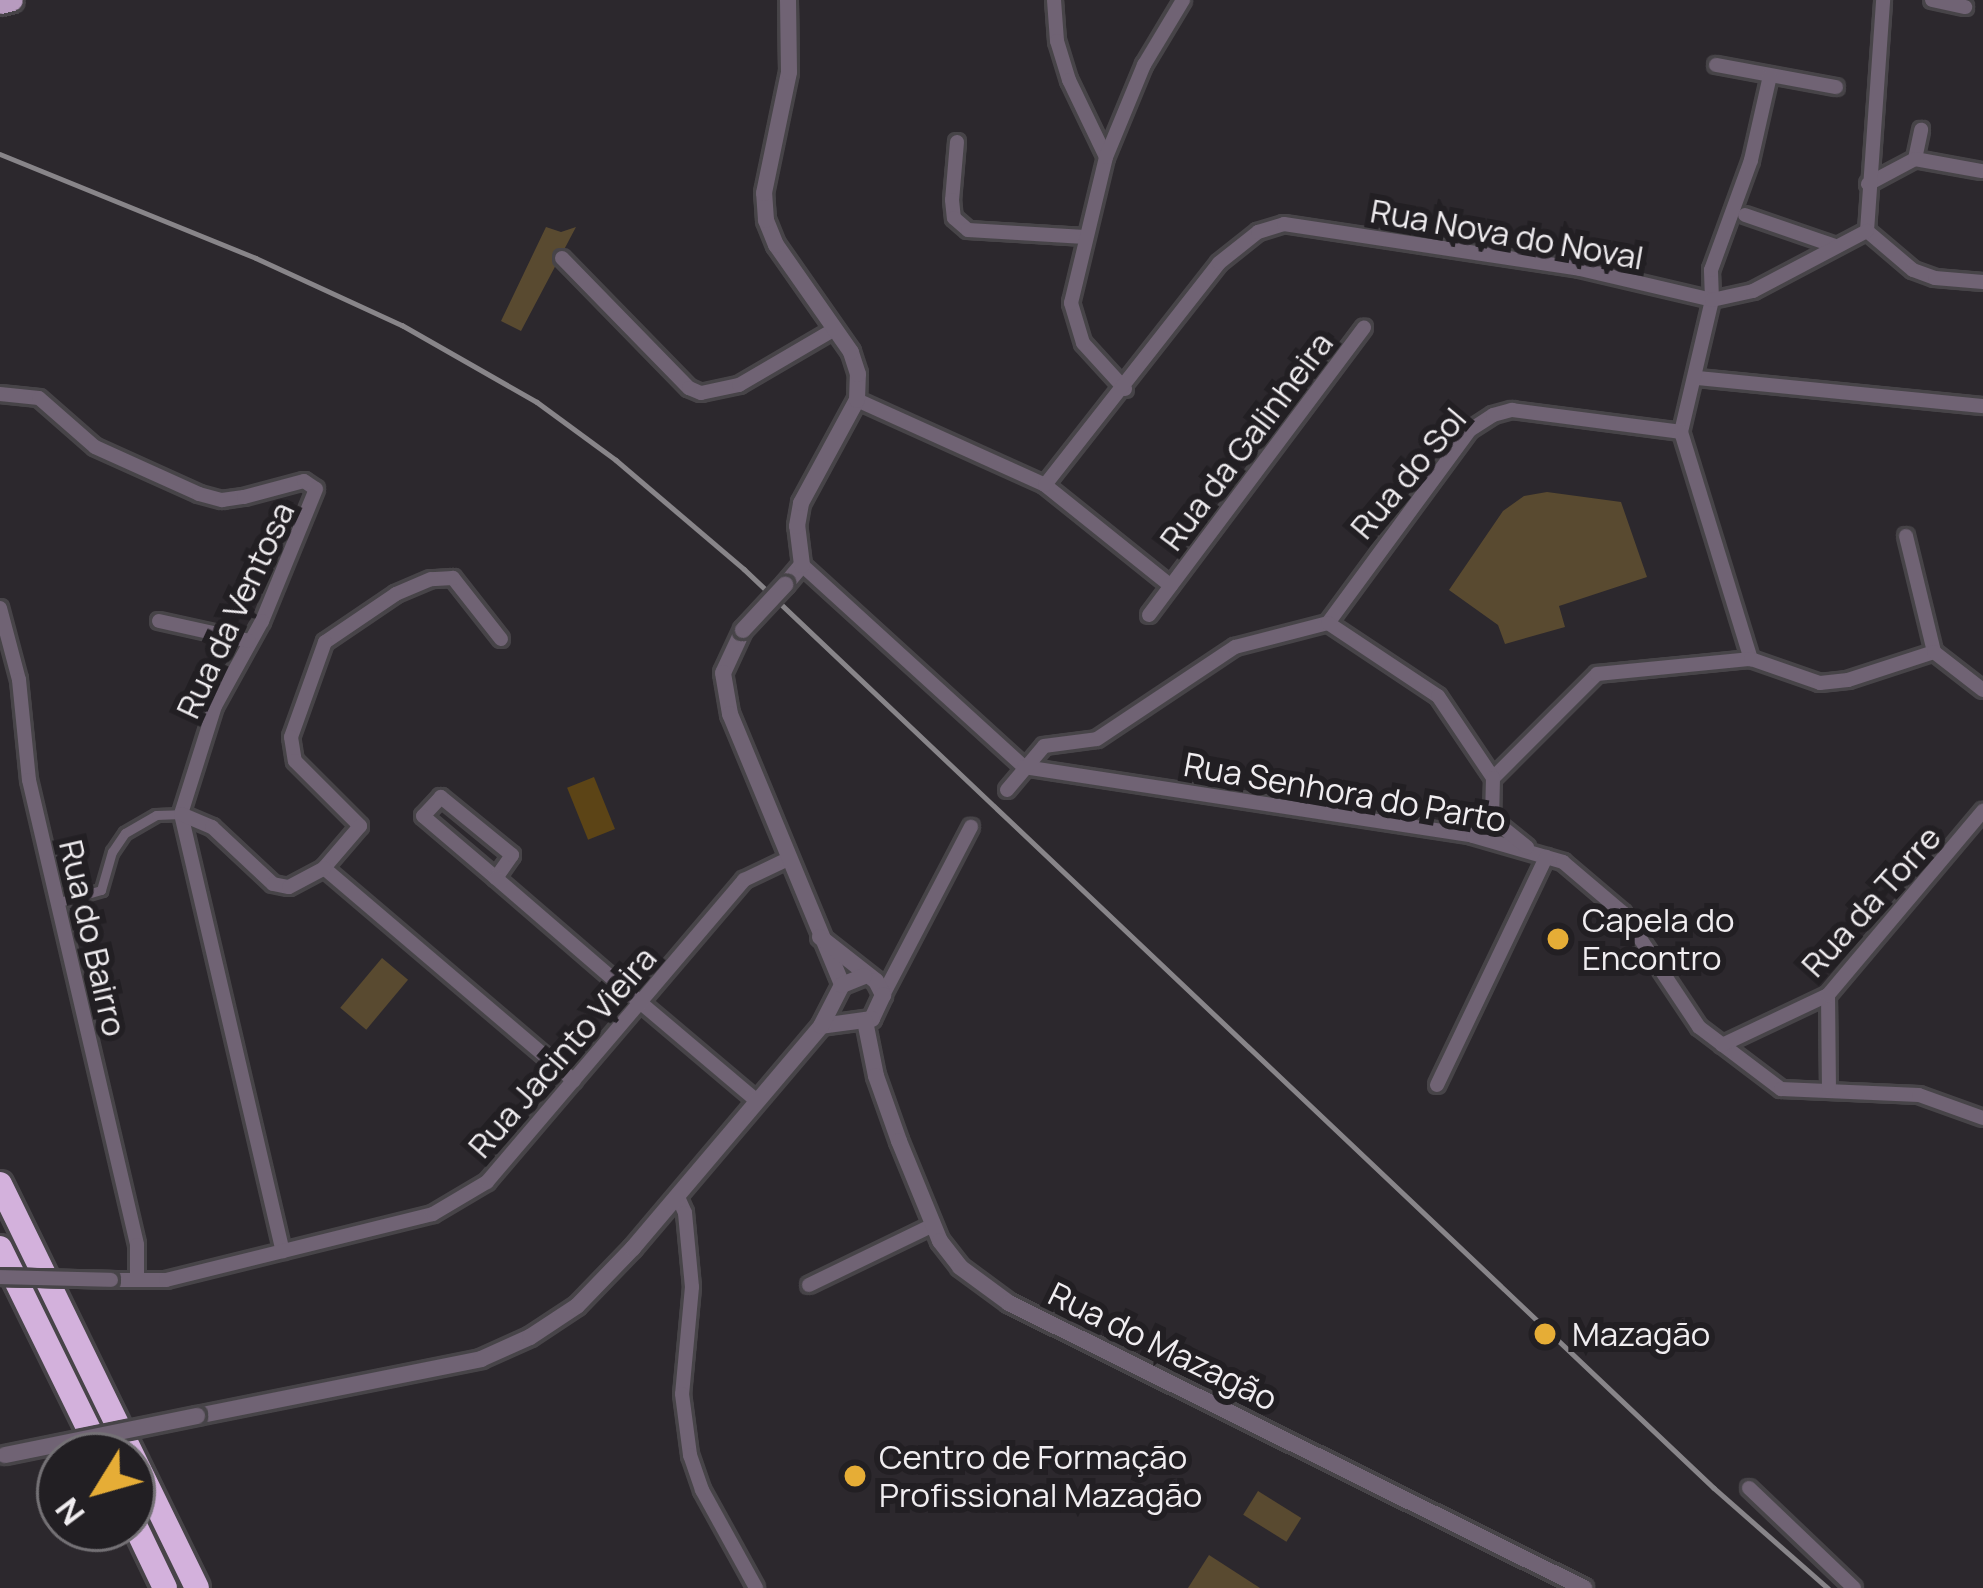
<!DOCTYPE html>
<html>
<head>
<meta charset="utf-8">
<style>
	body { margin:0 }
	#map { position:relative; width:1983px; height:1588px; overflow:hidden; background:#2c282d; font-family:Manrope,sans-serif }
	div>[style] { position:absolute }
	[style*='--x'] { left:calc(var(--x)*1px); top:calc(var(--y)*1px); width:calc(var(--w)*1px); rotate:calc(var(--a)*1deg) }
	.green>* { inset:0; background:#594a30; transform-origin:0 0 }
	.water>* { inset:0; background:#5c4416; transform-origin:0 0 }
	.roads { filter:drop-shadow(3px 0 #474448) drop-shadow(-3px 0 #474448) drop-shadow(0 3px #474448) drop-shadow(0 -3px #474448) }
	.pedestrian>* { height:9px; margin:-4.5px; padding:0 4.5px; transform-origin:4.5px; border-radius:4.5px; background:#706374 }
	.minor>* { height:14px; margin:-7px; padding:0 7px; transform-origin:7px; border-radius:7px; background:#706374 }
	.tertiary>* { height:16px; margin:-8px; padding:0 8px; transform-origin:8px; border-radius:8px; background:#706374 }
	.primary>* { height:21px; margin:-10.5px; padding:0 10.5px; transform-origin:10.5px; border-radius:10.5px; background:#b79bbf }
	.motorway>* { height:24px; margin:-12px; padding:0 12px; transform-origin:12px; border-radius:12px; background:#d3b1dc }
	.rail>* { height:4.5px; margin:-2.25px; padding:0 2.25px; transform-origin:2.25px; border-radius:2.25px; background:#888589 }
	.bridges { filter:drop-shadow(3px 0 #474448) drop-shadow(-3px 0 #474448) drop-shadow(0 3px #474448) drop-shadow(0 -3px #474448) }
	.minor-bridge>* { height:14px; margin:-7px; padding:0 7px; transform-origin:7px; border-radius:7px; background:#706374 }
	.tertiary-bridge>* { height:16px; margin:-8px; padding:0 8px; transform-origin:8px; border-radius:8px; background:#706374 }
	.dots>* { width:33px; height:33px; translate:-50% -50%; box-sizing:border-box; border:6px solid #221f23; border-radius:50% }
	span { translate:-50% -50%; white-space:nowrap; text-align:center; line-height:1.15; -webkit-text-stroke:12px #221f23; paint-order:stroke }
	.street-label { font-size:33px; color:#f0edf0 }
	.poi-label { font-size:33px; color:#f0edf0 }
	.left { translate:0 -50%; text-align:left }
	.north { position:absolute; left:36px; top:1432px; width:120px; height:120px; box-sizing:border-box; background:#221f23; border:3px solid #747175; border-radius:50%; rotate:233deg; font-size:33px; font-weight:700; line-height:48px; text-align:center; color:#f0edf0 }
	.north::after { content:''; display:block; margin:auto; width:42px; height:54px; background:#e6ad36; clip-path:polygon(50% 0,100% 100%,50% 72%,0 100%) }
</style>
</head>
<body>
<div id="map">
	<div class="green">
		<div style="clip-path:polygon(546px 227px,561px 232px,576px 227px,521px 331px,501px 321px)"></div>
		<div style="clip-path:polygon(1547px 492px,1621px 502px,1647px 577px,1559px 606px,1565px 627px,1505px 644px,1498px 625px,1449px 590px,1503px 511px,1524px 496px)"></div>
		<div style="left:382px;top:958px;width:34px;height:65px;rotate:40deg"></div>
		<div style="left:1258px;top:1491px;width:51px;height:28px;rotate:32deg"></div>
		<div style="clip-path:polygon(1209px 1555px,1260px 1588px,1188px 1588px)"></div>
	</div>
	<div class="water">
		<div style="left:594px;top:777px;width:56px;height:29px;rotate:68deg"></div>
	</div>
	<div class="roads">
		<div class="pedestrian">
			<div style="--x:56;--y:903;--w:47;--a:-16.1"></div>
			<div style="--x:101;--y:890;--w:40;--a:-74"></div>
			<div style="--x:112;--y:852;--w:23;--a:-56"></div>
			<div style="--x:125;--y:833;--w:36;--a:-30"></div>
			<div style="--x:156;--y:815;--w:25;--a:-2"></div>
		</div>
		<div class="minor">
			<div style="--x:1054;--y:0;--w:41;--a:85.8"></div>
			<div style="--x:1057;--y:41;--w:41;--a:72.9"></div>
			<div style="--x:1069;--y:80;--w:85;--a:64.3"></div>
			<div style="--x:1932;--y:0;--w:34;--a:12"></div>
			<div style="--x:1716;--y:65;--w:122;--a:10.4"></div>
			<div style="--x:957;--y:142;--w:58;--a:94.9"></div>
			<div style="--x:952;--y:200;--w:18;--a:84"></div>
			<div style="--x:954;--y:218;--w:18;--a:41"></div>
			<div style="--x:968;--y:230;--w:117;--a:3.4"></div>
			<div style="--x:1915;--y:159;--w:30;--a:-78"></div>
			<div style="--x:1868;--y:184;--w:53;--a:-28"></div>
			<div style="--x:1915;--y:159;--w:68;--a:10.2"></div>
			<div style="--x:1745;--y:215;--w:95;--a:19"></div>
			<div style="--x:1867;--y:231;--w:232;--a:-86"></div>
			<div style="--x:1867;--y:231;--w:60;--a:40.3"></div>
			<div style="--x:1913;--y:270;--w:23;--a:20"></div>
			<div style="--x:1935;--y:278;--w:48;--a:4.8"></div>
			<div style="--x:562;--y:258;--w:182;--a:45.7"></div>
			<div style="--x:689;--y:388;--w:13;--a:23"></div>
			<div style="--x:701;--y:393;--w:39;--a:-12"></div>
			<div style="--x:739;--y:385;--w:111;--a:-30.3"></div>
			<div style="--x:1697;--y:378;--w:287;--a:5.6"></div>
			<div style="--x:1125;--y:389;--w:62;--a:-132.4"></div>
			<div style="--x:1083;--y:343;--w:42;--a:-106.7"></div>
			<div style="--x:1071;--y:303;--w:150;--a:-76.5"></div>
			<div style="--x:1106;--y:157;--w:100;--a:-67.6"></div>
			<div style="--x:1144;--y:65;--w:76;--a:-59"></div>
			<div style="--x:0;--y:394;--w:39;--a:6"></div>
			<div style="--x:39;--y:398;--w:74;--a:41.2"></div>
			<div style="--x:95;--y:447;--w:114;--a:24.3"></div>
			<div style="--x:199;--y:494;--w:24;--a:15"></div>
			<div style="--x:222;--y:500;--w:22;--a:-8"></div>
			<div style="--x:244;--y:497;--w:62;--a:-14.9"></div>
			<div style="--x:304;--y:481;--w:14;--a:34"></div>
			<div style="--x:316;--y:489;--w:143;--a:112.2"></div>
			<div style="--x:262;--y:621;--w:97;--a:118.9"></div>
			<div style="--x:215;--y:706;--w:113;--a:107.5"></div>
			<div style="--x:857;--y:400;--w:206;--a:24.3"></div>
			<div style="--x:1045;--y:485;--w:161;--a:38.7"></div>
			<div style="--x:1681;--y:432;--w:136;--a:-76.8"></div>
			<div style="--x:1712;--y:300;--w:30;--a:-92"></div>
			<div style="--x:1711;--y:270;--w:117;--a:-70"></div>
			<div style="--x:1751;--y:160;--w:86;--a:-77.3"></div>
			<div style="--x:1045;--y:485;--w:282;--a:-51.9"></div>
			<div style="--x:1219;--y:263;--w:50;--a:-38.5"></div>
			<div style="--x:1258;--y:232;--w:27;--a:-17"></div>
			<div style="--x:1284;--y:224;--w:299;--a:8.6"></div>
			<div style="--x:1580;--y:269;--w:136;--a:13.2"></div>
			<div style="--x:1712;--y:300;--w:42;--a:-12.4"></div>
			<div style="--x:1753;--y:291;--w:129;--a:-27.8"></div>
			<div style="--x:1906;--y:536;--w:119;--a:76.4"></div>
			<div style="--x:802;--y:565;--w:300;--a:42.3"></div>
			<div style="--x:0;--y:608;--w:74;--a:75.2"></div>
			<div style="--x:19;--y:680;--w:100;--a:84.3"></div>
			<div style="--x:29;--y:780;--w:477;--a:76.9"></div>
			<div style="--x:137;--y:1245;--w:34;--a:90"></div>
			<div style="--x:1149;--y:615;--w:359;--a:-53.2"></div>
			<div style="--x:159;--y:621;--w:92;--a:12.5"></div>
			<div style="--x:1328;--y:623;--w:240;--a:-53.7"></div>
			<div style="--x:1470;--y:430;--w:27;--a:-33"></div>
			<div style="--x:1493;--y:415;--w:20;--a:-15"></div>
			<div style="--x:1512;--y:410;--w:170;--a:7.4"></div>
			<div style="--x:1681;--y:432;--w:238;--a:72.9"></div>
			<div style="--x:501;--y:639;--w:78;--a:-128.2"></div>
			<div style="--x:453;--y:578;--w:22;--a:177"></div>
			<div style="--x:431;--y:579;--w:38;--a:157"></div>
			<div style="--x:396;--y:594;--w:86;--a:145.9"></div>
			<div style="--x:325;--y:642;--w:101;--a:109.7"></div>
			<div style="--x:291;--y:737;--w:24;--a:81"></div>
			<div style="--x:295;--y:761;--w:92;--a:45"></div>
			<div style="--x:360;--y:826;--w:55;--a:130.6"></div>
			<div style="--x:324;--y:868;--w:328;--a:40.4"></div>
			<div style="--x:1024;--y:767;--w:454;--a:8.7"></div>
			<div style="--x:1473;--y:836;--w:94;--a:16.1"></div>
			<div style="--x:1563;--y:862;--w:79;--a:40.4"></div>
			<div style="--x:1623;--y:913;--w:137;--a:56.3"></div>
			<div style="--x:1699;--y:1027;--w:103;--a:37.1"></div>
			<div style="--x:1781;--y:1089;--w:138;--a:2.5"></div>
			<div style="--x:1919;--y:1095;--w:68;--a:19.8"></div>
			<div style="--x:1493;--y:778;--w:147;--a:-45"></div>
			<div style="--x:1597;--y:674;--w:155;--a:-5.6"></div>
			<div style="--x:1751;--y:659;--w:73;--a:19.2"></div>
			<div style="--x:1820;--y:683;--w:28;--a:-6"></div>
			<div style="--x:1848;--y:680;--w:90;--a:-18"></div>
			<div style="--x:1934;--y:652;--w:62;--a:37.8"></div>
			<div style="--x:1007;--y:790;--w:57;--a:-49.9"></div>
			<div style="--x:1044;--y:746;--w:53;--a:-7.5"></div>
			<div style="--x:1097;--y:739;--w:166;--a:-33.7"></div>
			<div style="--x:1235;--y:647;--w:96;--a:-14.5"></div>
			<div style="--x:1328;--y:623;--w:132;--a:33.6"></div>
			<div style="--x:1438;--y:696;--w:99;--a:56.1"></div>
			<div style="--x:1493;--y:778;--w:41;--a:91.4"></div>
			<div style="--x:1492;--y:819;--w:25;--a:138"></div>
			<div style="--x:181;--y:814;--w:449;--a:76.9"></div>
			<div style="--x:181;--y:814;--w:34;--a:23"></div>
			<div style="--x:212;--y:827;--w:83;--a:43.1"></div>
			<div style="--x:273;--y:884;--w:16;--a:11"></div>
			<div style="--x:289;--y:887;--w:40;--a:-28"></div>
			<div style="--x:1492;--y:819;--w:45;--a:38.7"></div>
			<div style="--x:496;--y:878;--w:28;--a:-55"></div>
			<div style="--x:512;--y:855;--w:92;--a:-140.8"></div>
			<div style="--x:441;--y:797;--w:26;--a:133"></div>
			<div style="--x:423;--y:816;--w:96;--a:40.3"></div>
			<div style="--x:496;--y:878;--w:191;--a:40.8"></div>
			<div style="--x:641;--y:1003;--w:152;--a:40.2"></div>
			<div style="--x:883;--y:995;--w:190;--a:-62.4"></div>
			<div style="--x:1828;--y:995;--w:93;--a:89.4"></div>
			<div style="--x:1722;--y:1045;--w:117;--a:-25.3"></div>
			<div style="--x:1828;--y:995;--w:241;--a:-49.9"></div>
			<div style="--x:1437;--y:1085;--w:253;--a:-64.4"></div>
			<div style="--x:678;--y:1197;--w:17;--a:66"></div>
			<div style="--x:685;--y:1213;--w:74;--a:84.6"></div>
			<div style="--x:692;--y:1287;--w:107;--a:95.3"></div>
			<div style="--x:682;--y:1394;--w:62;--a:82.5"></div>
			<div style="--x:690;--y:1455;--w:37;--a:71"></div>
			<div style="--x:702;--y:1490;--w:112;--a:61.1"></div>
			<div style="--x:111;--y:1280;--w:55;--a:0"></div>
			<div style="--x:166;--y:1280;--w:275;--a:-13.9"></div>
			<div style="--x:433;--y:1214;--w:63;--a:-30.7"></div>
			<div style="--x:487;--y:1182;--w:397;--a:-49.6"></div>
			<div style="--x:744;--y:880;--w:49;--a:-25.5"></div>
			<div style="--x:809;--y:1285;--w:138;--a:-25.8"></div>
			<div style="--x:1749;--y:1488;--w:145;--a:43.6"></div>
		</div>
		<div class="tertiary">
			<div style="--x:785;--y:585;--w:26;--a:-50"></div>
			<div style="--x:802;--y:565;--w:39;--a:-97"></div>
			<div style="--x:797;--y:526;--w:23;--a:-80"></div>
			<div style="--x:801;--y:503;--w:117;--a:-61.5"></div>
			<div style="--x:857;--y:400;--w:26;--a:-88"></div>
			<div style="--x:858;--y:374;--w:23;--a:-108"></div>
			<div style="--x:851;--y:352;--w:131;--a:-125"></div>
			<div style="--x:776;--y:245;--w:27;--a:-112"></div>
			<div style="--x:766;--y:220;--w:27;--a:-94"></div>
			<div style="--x:764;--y:193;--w:124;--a:-78.3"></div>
			<div style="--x:789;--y:72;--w:72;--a:-90.8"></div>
			<div style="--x:743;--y:630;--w:47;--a:114.9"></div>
			<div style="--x:723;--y:673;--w:42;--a:80.3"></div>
			<div style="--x:730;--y:714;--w:293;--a:67.5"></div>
			<div style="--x:820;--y:937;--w:71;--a:38.2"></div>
			<div style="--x:876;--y:981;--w:16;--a:63"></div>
			<div style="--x:883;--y:995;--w:26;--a:115"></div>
			<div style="--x:872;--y:1019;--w:51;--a:172.2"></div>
			<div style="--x:865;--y:1021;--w:56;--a:78.7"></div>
			<div style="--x:876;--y:1076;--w:69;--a:70.5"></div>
			<div style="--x:899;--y:1141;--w:108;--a:67.7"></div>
			<div style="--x:940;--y:1241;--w:33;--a:52"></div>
			<div style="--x:960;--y:1267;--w:61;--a:36.3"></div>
			<div style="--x:1009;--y:1303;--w:642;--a:26.37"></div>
			<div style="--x:197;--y:1416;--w:290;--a:-11.3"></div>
			<div style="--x:481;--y:1359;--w:54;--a:-24.2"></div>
			<div style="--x:530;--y:1337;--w:56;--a:-33.4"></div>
			<div style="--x:577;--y:1306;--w:81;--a:-46"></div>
			<div style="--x:633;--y:1248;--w:291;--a:-49.7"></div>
			<div style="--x:821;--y:1026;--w:46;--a:-62.9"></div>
			<div style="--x:842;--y:985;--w:24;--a:-22"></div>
		</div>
		<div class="primary">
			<div style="--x:0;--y:3;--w:12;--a:-14"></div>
		</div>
		<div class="motorway">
			<div style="--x:0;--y:1184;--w:449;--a:64"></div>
			<div style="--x:0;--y:1248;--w:232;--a:63.9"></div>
			<div style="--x:132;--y:1519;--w:76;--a:64.4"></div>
		</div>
	</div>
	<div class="rail">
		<div style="--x:0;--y:154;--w:276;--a:22.1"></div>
		<div style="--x:256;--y:258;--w:161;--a:24.7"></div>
		<div style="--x:402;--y:325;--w:155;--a:29.7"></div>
		<div style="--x:537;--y:402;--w:98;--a:36.3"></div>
		<div style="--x:616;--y:460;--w:168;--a:40.4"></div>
		<div style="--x:744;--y:569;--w:1336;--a:43.45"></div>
		<div style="--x:1714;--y:1488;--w:152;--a:41.3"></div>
	</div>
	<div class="bridges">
		<div class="minor-bridge">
			<div style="--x:0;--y:1277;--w:111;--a:1.5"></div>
		</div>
		<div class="tertiary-bridge">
			<div style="--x:743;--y:630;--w:62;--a:-47"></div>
			<div style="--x:5;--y:1455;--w:196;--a:-11.5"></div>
		</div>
	</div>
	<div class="dots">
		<div style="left:1558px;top:939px;background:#e6ad36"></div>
		<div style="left:1545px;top:1334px;background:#e6ad36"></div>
		<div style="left:855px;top:1476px;background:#e6ad36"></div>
	</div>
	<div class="street-label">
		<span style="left:1507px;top:234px;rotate:10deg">Rua Nova do Noval</span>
		<span style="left:1246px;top:441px;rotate:-53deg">Rua da Galinheira</span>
		<span style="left:1408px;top:473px;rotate:-50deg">Rua do Sol</span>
		<span style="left:235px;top:610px;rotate:-65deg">Rua da Ventosa</span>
		<span style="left:1345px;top:792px;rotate:10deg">Rua Senhora do Parto</span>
		<span style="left:1871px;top:901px;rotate:-48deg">Rua da Torre</span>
		<span style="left:93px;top:938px;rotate:77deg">Rua do Bairro</span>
		<span style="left:562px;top:1052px;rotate:-49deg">Rua Jacinto Vieira</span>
		<span style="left:1163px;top:1346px;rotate:26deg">Rua do Mazagão</span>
	</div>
	<div class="poi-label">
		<span class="left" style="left:1582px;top:939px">Capela do<br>Encontro</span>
		<span class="left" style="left:1572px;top:1334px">Mazagão</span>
		<span class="left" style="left:879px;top:1476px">Centro de Formação<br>Profissional Mazagão</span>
	</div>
	<div class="north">N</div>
</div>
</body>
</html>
